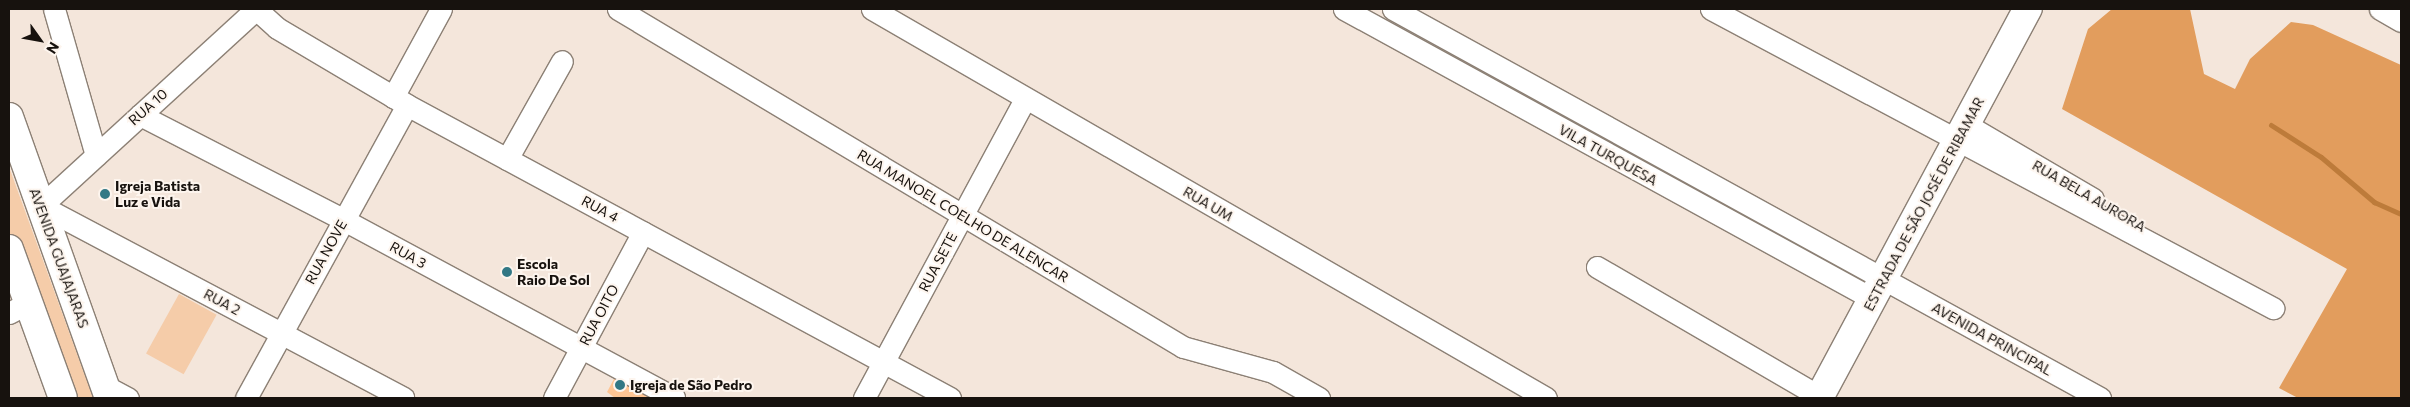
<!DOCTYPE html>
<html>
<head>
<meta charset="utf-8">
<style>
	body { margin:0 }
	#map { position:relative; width:2410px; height:407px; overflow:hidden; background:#f4e6db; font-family:Commissioner,sans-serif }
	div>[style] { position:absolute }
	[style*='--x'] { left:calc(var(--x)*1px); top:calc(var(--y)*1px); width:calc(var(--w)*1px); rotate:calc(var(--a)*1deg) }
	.green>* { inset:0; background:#f5cca9; transform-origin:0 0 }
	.forest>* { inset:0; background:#e29d5d }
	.stream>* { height:5px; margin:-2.5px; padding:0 2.5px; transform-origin:2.5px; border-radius:2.5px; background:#bd7b3a }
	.building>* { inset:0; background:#ffc594 }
	.roads { filter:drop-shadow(1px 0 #8c8075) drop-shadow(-1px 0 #8c8075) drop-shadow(0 1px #8c8075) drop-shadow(0 -1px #8c8075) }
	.minor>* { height:21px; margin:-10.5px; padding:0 10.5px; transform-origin:10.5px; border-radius:10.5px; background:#fff }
	.major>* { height:28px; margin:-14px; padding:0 14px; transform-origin:14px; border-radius:14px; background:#fff }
	.dots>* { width:14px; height:14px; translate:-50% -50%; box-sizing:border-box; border:2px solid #fdf5ee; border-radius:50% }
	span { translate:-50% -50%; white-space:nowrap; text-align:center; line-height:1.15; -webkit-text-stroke:4px #fdf5ee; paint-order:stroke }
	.street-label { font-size:14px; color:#17120e }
	.poi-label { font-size:14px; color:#17120e; font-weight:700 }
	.left { translate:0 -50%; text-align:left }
	.frame { position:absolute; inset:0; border:10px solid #17120e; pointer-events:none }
	.north { position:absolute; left:15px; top:15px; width:50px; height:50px; -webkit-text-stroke:4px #fdf5ee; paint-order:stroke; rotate:122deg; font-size:14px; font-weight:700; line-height:20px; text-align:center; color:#17120e }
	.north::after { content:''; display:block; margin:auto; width:18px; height:22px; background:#17120e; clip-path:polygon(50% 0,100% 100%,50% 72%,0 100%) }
</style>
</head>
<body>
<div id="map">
	<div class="green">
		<div style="left:9px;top:167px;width:245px;height:28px;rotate:70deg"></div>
		<div style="left:179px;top:294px;width:43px;height:68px;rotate:29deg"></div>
	</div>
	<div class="forest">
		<div style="clip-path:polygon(2112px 9px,2190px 9px,2204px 74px,2235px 89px,2250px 59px,2291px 22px,2313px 25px,2401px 65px,2401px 398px,2298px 398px,2279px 388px,2347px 269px,2062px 109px,2088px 29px)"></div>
	</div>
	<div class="stream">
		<div style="--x:2271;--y:125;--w:59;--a:32.6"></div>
		<div style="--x:2321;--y:157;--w:70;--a:40.3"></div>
		<div style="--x:2374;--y:202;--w:30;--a:24"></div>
	</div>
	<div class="building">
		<div style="clip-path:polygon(615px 377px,654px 398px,615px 398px,607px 392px)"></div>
	</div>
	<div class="roads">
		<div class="minor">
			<div style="--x:54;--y:9;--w:152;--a:74"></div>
			<div style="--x:256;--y:9;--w:28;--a:42"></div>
			<div style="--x:277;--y:28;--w:151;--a:30.6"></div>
			<div style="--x:407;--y:105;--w:617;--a:28.35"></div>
			<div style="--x:256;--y:9;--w:292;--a:137.5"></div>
			<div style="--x:41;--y:206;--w:410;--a:27.9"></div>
			<div style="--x:618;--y:9;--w:658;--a:30.89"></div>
			<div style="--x:1183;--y:347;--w:93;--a:15.5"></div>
			<div style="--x:1273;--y:372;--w:53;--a:29.5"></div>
			<div style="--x:872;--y:9;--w:778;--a:29.99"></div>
			<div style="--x:1344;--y:9;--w:603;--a:28.73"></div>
			<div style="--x:1393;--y:9;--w:807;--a:28.82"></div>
			<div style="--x:1711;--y:9;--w:637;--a:28.01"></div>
			<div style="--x:2380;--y:9;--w:24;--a:30"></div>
			<div style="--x:393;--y:97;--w:100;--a:-61.4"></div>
			<div style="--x:140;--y:115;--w:229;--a:27.2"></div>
			<div style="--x:344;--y:220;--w:375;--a:28.3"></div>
			<div style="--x:1967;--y:125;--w:146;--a:30.4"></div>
			<div style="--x:507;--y:159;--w:112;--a:-60.7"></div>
			<div style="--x:1597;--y:267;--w:258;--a:30.2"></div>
			<div style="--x:9;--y:313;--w:21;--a:-28"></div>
			<div style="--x:105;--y:386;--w:26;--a:28"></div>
			<div style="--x:246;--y:398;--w:334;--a:-61.2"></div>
			<div style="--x:554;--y:398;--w:188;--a:-61.8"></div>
			<div style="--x:864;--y:398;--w:340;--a:-61.7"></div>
		</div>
		<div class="major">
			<div style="--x:9;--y:117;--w:298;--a:70.4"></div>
			<div style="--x:9;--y:249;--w:158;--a:70.1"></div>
			<div style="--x:1819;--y:398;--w:442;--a:-61.8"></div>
		</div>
	</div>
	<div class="dots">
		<div style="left:105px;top:194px;background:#327885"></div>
		<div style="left:507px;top:272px;background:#327885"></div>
		<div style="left:620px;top:385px;background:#327885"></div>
	</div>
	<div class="street-label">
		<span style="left:148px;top:107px;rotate:-42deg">RUA 10</span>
		<span style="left:1608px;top:155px;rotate:29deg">VILA TURQUESA</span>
		<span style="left:2089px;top:196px;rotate:30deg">RUA BELA AURORA</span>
		<span style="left:1208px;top:204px;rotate:30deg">RUA UM</span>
		<span style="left:1924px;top:204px;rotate:-62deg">ESTRADA DE SÃO JOSÉ DE RIBAMAR</span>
		<span style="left:600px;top:209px;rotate:28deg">RUA 4</span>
		<span style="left:963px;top:216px;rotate:31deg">RUA MANOEL COELHO DE ALENCAR</span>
		<span style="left:326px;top:252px;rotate:-61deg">RUA NOVE</span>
		<span style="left:408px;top:255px;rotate:29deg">RUA 3</span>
		<span style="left:59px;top:258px;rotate:70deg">AVENIDA GUAJAJARAS</span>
		<span style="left:938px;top:262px;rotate:-62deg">RUA SETE</span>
		<span style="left:222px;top:302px;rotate:28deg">RUA 2</span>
		<span style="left:599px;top:315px;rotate:-62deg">RUA OITO</span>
		<span style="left:1992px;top:339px;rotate:29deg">AVENIDA PRINCIPAL</span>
	</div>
	<div class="poi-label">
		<span class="left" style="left:115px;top:194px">Igreja Batista<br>Luz e Vida</span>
		<span class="left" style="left:517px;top:272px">Escola<br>Raio De Sol</span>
		<span class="left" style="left:630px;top:385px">Igreja de São Pedro</span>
	</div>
	<div class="frame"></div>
	<div class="north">N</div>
</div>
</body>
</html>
